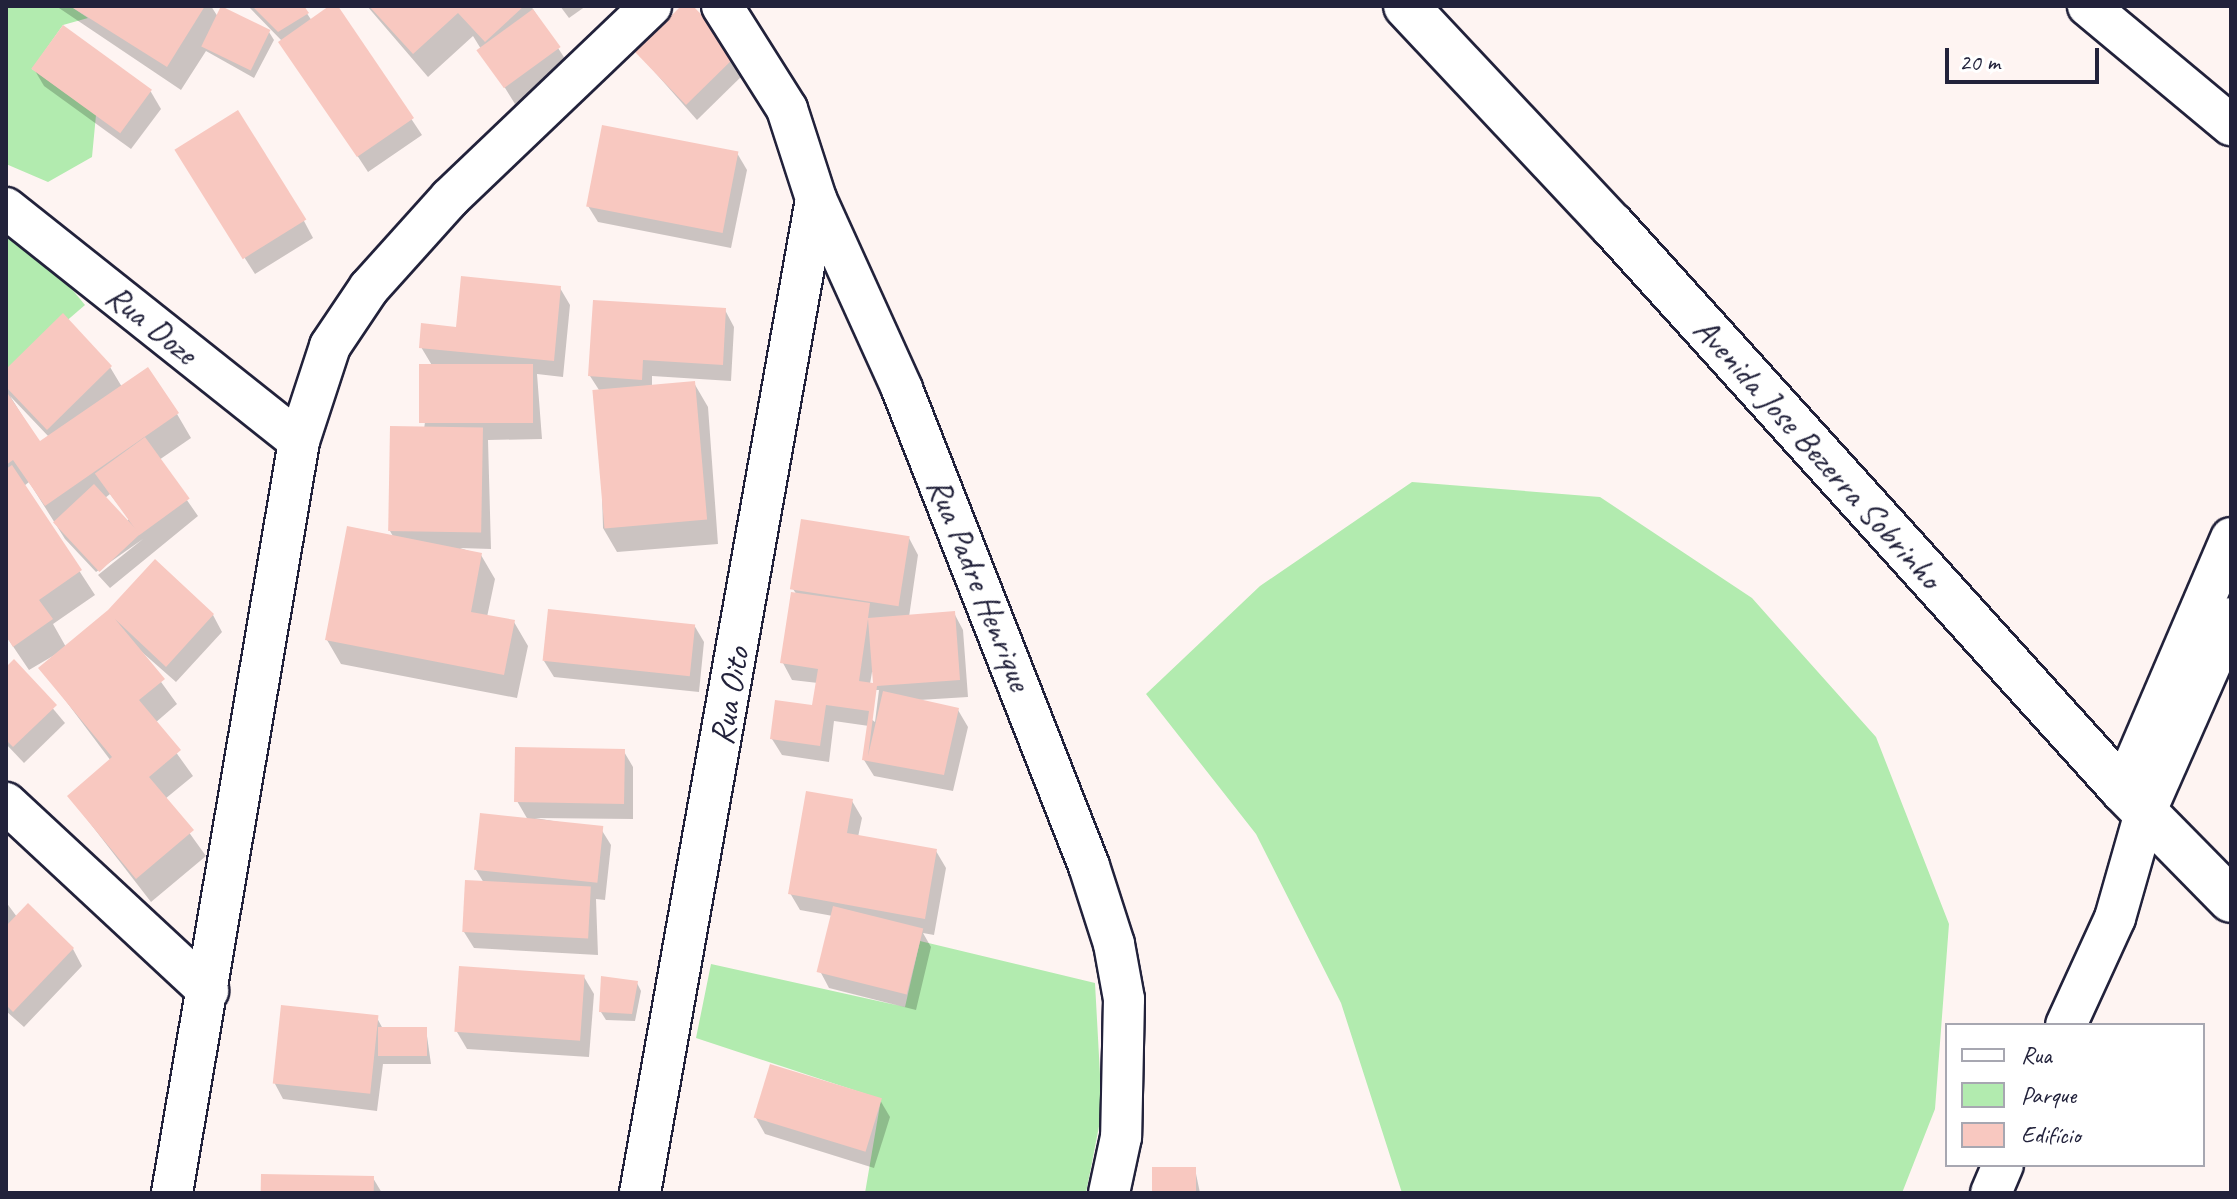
<!DOCTYPE html>
<html>
<head>
<meta charset="utf-8">
<style>
	body { margin:0 }
	#map { position:relative; width:2237px; height:1199px; overflow:hidden; background:#fef4f2; font-family:Caveat,sans-serif }
	div>[style] { position:absolute }
	[style*='--x'] { left:calc(var(--x)*1px); top:calc(var(--y)*1px); width:calc(var(--w)*1px); rotate:calc(var(--a)*1deg) }
	.green>* { inset:0; background:#b2ebaf }
	.shadow>* { inset:0; background:#0003 }
	.building>* { inset:0; background:#f8c8c0; transform-origin:0 0 }
	.roads { filter:drop-shadow(2px 0 #22223b) drop-shadow(-2px 0 #22223b) drop-shadow(0 2px #22223b) drop-shadow(0 -2px #22223b) }
	.minor>* { height:40px; margin:-20px; padding:0 20px; transform-origin:20px; border-radius:20px; background:#fff }
	.secondary>* { height:44px; margin:-22px; padding:0 22px; transform-origin:22px; border-radius:22px; background:#fff }
	span { translate:-50% -50%; white-space:nowrap; text-align:center; line-height:1.15; -webkit-text-stroke:6px #fff; paint-order:stroke }
	.street-label { font-size:34px; color:#22223b }
	.frame { position:absolute; inset:0; border:8px solid #22223b; pointer-events:none }
	.legend { position:absolute; left:1945px; top:1023px; width:260px; height:144px; box-sizing:border-box; background:#fff; border:2px solid #a7a7b1; margin:0; padding:10px 14px; list-style:none; font-size:24px; color:#22223b }
	.legend li { display:flex; align-items:center; gap:16px; height:40px }
	.legend b { width:40px; border:2px solid #a7a7b1 }
	.scale { position:absolute; left:1945px; top:48px; width:154px; height:36px; box-sizing:border-box; border:4px solid #22223b; border-top:0; padding-left:10px; font-size:24px; line-height:28px; white-space:nowrap; color:#22223b; -webkit-text-stroke:6px #fff; paint-order:stroke }
</style>
</head>
<body>
<div id="map">
	<div class="green">
		<div style="clip-path:polygon(6px 6px,70px 6px,88px 18px,63px 25px,32px 69px,96px 115px,92px 157px,48px 182px,6px 164px)"></div>
		<div style="clip-path:polygon(6px 226px,51px 264px,85px 305px,6px 373px)"></div>
		<div style="clip-path:polygon(1412px 482px,1600px 497px,1752px 598px,1876px 737px,1949px 924px,1935px 1109px,1902px 1193px,1402px 1193px,1341px 1003px,1256px 834px,1146px 694px,1260px 586px)"></div>
		<div style="clip-path:polygon(920px 941px,1095px 983px,1102px 1111px,1086px 1193px,865px 1193px,881px 1099px,696px 1038px,711px 964px,905px 1007px)"></div>
	</div>
	<div class="shadow">
		<div style="clip-path:polygon(56px 6px,211px 6px,218px 17px,269px 32px,274px 40px,254px 78px,206px 51px,181px 90px)"></div>
		<div style="clip-path:polygon(248px 6px,302px 6px,312px 21px,336px 6px,422px 135px,368px 172px,282px 41px)"></div>
		<div style="clip-path:polygon(367px 6px,531px 6px,569px 65px,515px 104px,473px 36px,428px 77px)"></div>
		<div style="clip-path:polygon(560px 6px,586px 6px,569px 18px)"></div>
		<div style="clip-path:polygon(684px 6px,690px 6px,747px 71px,697px 120px,637px 52px)"></div>
		<div style="clip-path:polygon(64px 28px,151px 92px,161px 109px,131px 149px,44px 86px,34px 69px)"></div>
		<div style="clip-path:polygon(737px 153px,747px 170px,731px 248px,598px 222px,588px 206px)"></div>
		<div style="clip-path:polygon(187px 168px,304px 221px,313px 238px,255px 274px)"></div>
		<div style="clip-path:polygon(560px 288px,570px 305px,563px 377px,537px 374px,542px 439px,488px 440px,491px 549px,460px 548px,481px 555px,495px 579px,487px 617px,514px 622px,528px 646px,517px 698px,341px 664px,327px 640px,394px 538px,390px 531px,424px 429px,433px 367px,421px 347px)"></div>
		<div style="clip-path:polygon(725px 310px,734px 327px,731px 381px,652px 376px,652px 386px,694px 383px,708px 407px,718px 544px,617px 552px,603px 528px,599px 390px,590px 376px)"></div>
		<div style="clip-path:polygon(evenodd,110px 367px,122px 387px,177px 414px,191px 438px,159px 460px,198px 516px,110px 588px,98px 575px,143px 539px,96px 572px,65px 539px,29px 482px,24px 486px,95px 595px,53px 624px,66px 647px,108px 613px,213px 615px,222px 632px,176px 682px,135px 646px,177px 704px,155px 723px,193px 776px,165px 799px,206px 856px,151px 902px,69px 796px,111px 761px,41px 668px,63px 650px,29px 670px,6px 636px,6px 371px,110px 367px,10px 396px,49px 437px,40px 444px,10px 396px,110px 367px,110px 494px,129px 519px,127px 521px,105px 498px,110px 494px)"></div>
		<div style="clip-path:polygon(evenodd,909px 538px,918px 555px,909px 617px,954px 613px,963px 630px,968px 697px,919px 700px,958px 710px,968px 727px,953px 791px,874px 776px,864px 760px,869px 726px,834px 721px,829px 762px,782px 755px,772px 739px,814px 707px,818px 683px,792px 680px,783px 663px,797px 595px,793px 589px,909px 538px,872px 672px,874px 672px,875px 685px,870px 684px,872px 672px,909px 538px,875px 690px,879px 690px,875px 722px,871px 719px,875px 690px)"></div>
		<div style="clip-path:polygon(694px 625px,704px 642px,699px 692px,554px 677px,544px 661px)"></div>
		<div style="clip-path:polygon(14px 662px,65px 723px,24px 763px,6px 744px,6px 669px)"></div>
		<div style="clip-path:polygon(623px 750px,633px 767px,633px 819px,535px 818px,601px 829px,611px 845px,605px 900px,596px 899px,598px 955px,474px 948px,464px 932px,484px 883px,476px 870px,528px 820px,517px 801px)"></div>
		<div style="clip-path:polygon(852px 801px,862px 818px,858px 837px,936px 851px,946px 868px,934px 935px,923px 933px,931px 947px,916px 1010px,829px 988px,820px 971px,833px 916px,800px 910px,790px 893px)"></div>
		<div style="clip-path:polygon(6px 902px,17px 917px,73px 949px,82px 966px,24px 1027px,6px 1011px)"></div>
		<div style="clip-path:polygon(584px 977px,594px 994px,589px 1057px,467px 1049px,457px 1032px)"></div>
		<div style="clip-path:polygon(637px 983px,641px 991px,635px 1021px,606px 1020px,601px 1012px)"></div>
		<div style="clip-path:polygon(377px 1018px,383px 1029px,426px 1029px,431px 1064px,383px 1064px,377px 1111px,283px 1099px,274px 1082px)"></div>
		<div style="clip-path:polygon(880px 1100px,890px 1117px,874px 1168px,765px 1134px,756px 1118px)"></div>
		<div style="clip-path:polygon(1195px 1169px,1200px 1193px,1154px 1193px)"></div>
		<div style="clip-path:polygon(373px 1178px,382px 1193px,262px 1193px)"></div>
	</div>
	<div class="building">
		<div style="clip-path:polygon(70px 6px,205px 6px,167px 67px)"></div>
		<div style="left:221px;top:6px;width:55px;height:45px;rotate:26deg"></div>
		<div style="clip-path:polygon(252px 6px,304px 6px,309px 13px,278px 32px)"></div>
		<div style="clip-path:polygon(329px 6px,338px 6px,414px 118px,357px 157px,278px 42px)"></div>
		<div style="clip-path:polygon(369px 6px,524px 6px,485px 42px,458px 13px,413px 54px)"></div>
		<div style="clip-path:polygon(681px 6px,693px 6px,739px 53px,686px 105px,635px 52px)"></div>
		<div style="left:533px;top:9px;width:47px;height:70px;rotate:54deg"></div>
		<div style="left:63px;top:25px;width:110px;height:54px;rotate:36deg"></div>
		<div style="left:238px;top:110px;width:129px;height:75px;rotate:58deg"></div>
		<div style="left:602px;top:125px;width:139px;height:83px;rotate:11deg"></div>
		<div style="clip-path:polygon(461px 276px,561px 286px,554px 361px,419px 348px,421px 323px,456px 327px)"></div>
		<div style="clip-path:polygon(593px 300px,726px 308px,723px 365px,643px 360px,642px 380px,588px 376px)"></div>
		<div style="clip-path:polygon(63px 313px,112px 366px,47px 430px,6px 387px,6px 369px)"></div>
		<div style="left:533px;top:364px;width:59px;height:114px;rotate:90deg"></div>
		<div style="clip-path:polygon(148px 367px,179px 413px,45px 506px,13px 460px,6px 465px,6px 391px,40px 441px)"></div>
		<div style="left:695px;top:381px;width:139px;height:103px;rotate:85deg"></div>
		<div style="left:390px;top:426px;width:93px;height:105px;rotate:1deg"></div>
		<div style="left:145px;top:437px;width:76px;height:62px;rotate:54deg"></div>
		<div style="clip-path:polygon(12px 465px,82px 570px,39px 600px,53px 619px,13px 647px,6px 636px,6px 469px)"></div>
		<div style="left:94px;top:484px;width:68px;height:56px;rotate:47deg"></div>
		<div style="left:801px;top:519px;width:110px;height:71px;rotate:9deg"></div>
		<div style="clip-path:polygon(347px 526px,482px 553px,471px 612px,515px 620px,504px 675px,325px 640px)"></div>
		<div style="clip-path:polygon(155px 559px,214px 614px,166px 667px,115px 619px,165px 679px,139px 700px,181px 750px,149px 777px,194px 830px,136px 879px,67px 796px,112px 757px,38px 668px,108px 610px)"></div>
		<div style="clip-path:polygon(evenodd,791px 592px,870px 603px,868px 618px,955px 611px,960px 680px,877px 686px,868px 756px,883px 691px,959px 708px,944px 775px,862px 760px,869px 711px,826px 705px,820px 746px,770px 739px,775px 700px,812px 705px,818px 669px,780px 663px,791px 592px,868px 619px,873px 683px,859px 681px,868px 619px)"></div>
		<div style="left:548px;top:609px;width:148px;height:52px;rotate:6deg"></div>
		<div style="clip-path:polygon(14px 659px,57px 705px,13px 747px,6px 740px,6px 667px)"></div>
		<div style="left:515px;top:747px;width:110px;height:55px;rotate:1deg"></div>
		<div style="clip-path:polygon(806px 791px,853px 799px,847px 833px,937px 849px,925px 919px,788px 894px)"></div>
		<div style="left:480px;top:813px;width:124px;height:57px;rotate:6deg"></div>
		<div style="left:465px;top:880px;width:126px;height:52px;rotate:3deg"></div>
		<div style="clip-path:polygon(28px 903px,74px 948px,13px 1012px,6px 1005px,6px 926px)"></div>
		<div style="left:833px;top:906px;width:93px;height:68px;rotate:14deg"></div>
		<div style="left:459px;top:966px;width:126px;height:66px;rotate:4deg"></div>
		<div style="clip-path:polygon(601px 976px,638px 981px,632px 1014px,599px 1012px)"></div>
		<div style="left:281px;top:1005px;width:98px;height:79px;rotate:6deg"></div>
		<div style="left:378px;top:1027px;width:49px;height:29px"></div>
		<div style="left:770px;top:1064px;width:117px;height:56px;rotate:17deg"></div>
		<div style="left:1152px;top:1167px;width:44px;height:26px"></div>
		<div style="left:261px;top:1174px;width:113px;height:19px;rotate:1deg"></div>
	</div>
	<div class="roads">
		<div class="minor">
			<div style="--x:722;--y:6;--w:122;--a:57.7"></div>
			<div style="--x:787;--y:109;--w:95;--a:72.1"></div>
			<div style="--x:816;--y:199;--w:209;--a:65.6"></div>
			<div style="--x:902;--y:389;--w:512;--a:68.59"></div>
			<div style="--x:1089;--y:866;--w:82;--a:72.2"></div>
			<div style="--x:1114;--y:944;--w:56;--a:79.7"></div>
			<div style="--x:1124;--y:999;--w:138;--a:91.2"></div>
			<div style="--x:1121;--y:1137;--w:57;--a:102.1"></div>
			<div style="--x:2088;--y:6;--w:186;--a:39.8"></div>
			<div style="--x:6;--y:208;--w:374;--a:38.5"></div>
			<div style="--x:2123;--y:790;--w:274;--a:-66.8"></div>
			<div style="--x:6;--y:803;--w:276;--a:42.9"></div>
			<div style="--x:2066;--y:1025;--w:118;--a:-65.4"></div>
			<div style="--x:2115;--y:918;--w:109;--a:-74.1"></div>
			<div style="--x:2145;--y:813;--w:213;--a:-66.2"></div>
			<div style="--x:172;--y:1193;--w:763;--a:-80.41"></div>
			<div style="--x:299;--y:441;--w:100;--a:-71.9"></div>
			<div style="--x:330;--y:346;--w:70;--a:-56.1"></div>
			<div style="--x:369;--y:288;--w:121;--a:-48"></div>
			<div style="--x:450;--y:198;--w:278;--a:-43.7"></div>
			<div style="--x:640;--y:1193;--w:1009;--a:-79.96"></div>
			<div style="--x:1991;--y:1193;--w:30;--a:-67"></div>
		</div>
		<div class="secondary">
			<div style="--x:1406;--y:6;--w:301;--a:46.8"></div>
			<div style="--x:1612;--y:225;--w:762;--a:47.87"></div>
			<div style="--x:2123;--y:790;--w:154;--a:45.5"></div>
		</div>
	</div>
	<div class="street-label">
		<span style="left:152px;top:324px;rotate:39deg">Rua Doze</span>
		<span style="left:1818px;top:453px;rotate:48deg">Avenida Jose Bezerra Sobrinho</span>
		<span style="left:980px;top:584px;rotate:68deg">Rua Padre Henrique</span>
		<span style="left:729px;top:696px;rotate:-80deg">Rua Oito</span>
	</div>
	<div class="frame"></div>
	<ul class="legend">
	<li><b style="height:10px;background:#fff"></b>Rua</li>
	<li><b style="height:22px;background:#b2ebaf"></b>Parque</li>
	<li><b style="height:22px;background:#f8c8c0"></b>Edifício</li>
	</ul>
	<div class="scale">20 m</div>
</div>
</body>
</html>
